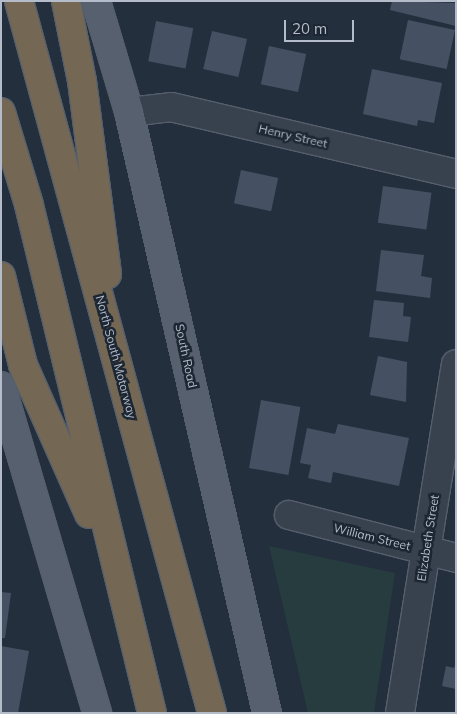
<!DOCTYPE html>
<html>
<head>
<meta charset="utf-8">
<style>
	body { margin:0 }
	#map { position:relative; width:457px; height:714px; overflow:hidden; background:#242f3e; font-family:Mulish,sans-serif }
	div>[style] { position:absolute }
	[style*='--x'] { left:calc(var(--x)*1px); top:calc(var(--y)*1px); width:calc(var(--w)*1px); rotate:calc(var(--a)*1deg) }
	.green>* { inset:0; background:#263c3f }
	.building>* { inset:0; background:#455162; transform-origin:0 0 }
	.roads { filter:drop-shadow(1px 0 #565f6c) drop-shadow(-1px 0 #565f6c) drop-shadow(0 1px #565f6c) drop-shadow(0 -1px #565f6c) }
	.minor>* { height:28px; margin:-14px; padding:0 14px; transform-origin:14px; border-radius:14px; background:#38414e }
	.major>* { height:28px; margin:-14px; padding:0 14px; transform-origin:14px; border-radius:14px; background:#56606e }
	.highway>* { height:28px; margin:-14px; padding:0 14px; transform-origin:14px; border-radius:14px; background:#746855 }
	span { translate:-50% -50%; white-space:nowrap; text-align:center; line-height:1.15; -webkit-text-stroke:5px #1d2633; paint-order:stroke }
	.street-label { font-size:12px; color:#b4bcc9 }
	.frame { position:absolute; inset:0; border:2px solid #b4bcc9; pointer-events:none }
	.scale { position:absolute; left:284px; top:20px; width:70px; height:22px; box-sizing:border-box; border:2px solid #b4bcc9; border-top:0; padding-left:6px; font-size:15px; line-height:18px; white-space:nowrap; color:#b4bcc9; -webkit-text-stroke:4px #1d2633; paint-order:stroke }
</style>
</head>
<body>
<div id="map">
	<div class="green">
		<div style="clip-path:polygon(269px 546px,395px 573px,374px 713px,308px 713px)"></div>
	</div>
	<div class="building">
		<div style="clip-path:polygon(392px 1px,456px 3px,456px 26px,390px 10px)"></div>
		<div style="left:408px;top:20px;width:48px;height:40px;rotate:12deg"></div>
		<div style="left:156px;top:21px;width:38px;height:41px;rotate:11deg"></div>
		<div style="left:212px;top:31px;width:36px;height:39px;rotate:13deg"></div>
		<div style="left:269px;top:46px;width:38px;height:39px;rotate:12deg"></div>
		<div style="clip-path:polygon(372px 69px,442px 83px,434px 123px,418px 120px,417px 126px,363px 114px)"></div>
		<div style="left:241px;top:170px;width:38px;height:34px;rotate:12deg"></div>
		<div style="left:383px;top:186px;width:49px;height:37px;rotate:8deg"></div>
		<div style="clip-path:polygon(381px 250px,424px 255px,421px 276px,432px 278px,430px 298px,376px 291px)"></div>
		<div style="clip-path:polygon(374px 300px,404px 303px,403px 316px,411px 317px,408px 342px,369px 337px)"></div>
		<div style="clip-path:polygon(378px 356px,407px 362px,406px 402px,370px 395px)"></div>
		<div style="left:261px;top:400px;width:40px;height:69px;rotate:10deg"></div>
		<div style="clip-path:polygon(338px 424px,409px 438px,399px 486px,333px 472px,331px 483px,308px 478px,311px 465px,300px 463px,307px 428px,335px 434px)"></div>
		<div style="clip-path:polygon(1px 592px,11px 593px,5px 638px,1px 638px)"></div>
		<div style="clip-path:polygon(1px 646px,29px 651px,18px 713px,1px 713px)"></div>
		<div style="clip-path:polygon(456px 663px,456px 689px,442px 686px,446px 666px,454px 668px)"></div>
	</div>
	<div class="roads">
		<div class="minor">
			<div style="--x:129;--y:112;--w:42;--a:-6.8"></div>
			<div style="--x:171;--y:107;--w:293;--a:13.2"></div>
			<div style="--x:289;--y:515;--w:172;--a:14.4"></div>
			<div style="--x:400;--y:713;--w:353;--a:-80.9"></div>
		</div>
		<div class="major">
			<div style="--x:96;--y:1;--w:116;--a:73.4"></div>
			<div style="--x:129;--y:112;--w:617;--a:77.07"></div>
			<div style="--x:1;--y:386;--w:341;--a:73.6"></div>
		</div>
		<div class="highway">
			<div style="--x:19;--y:1;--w:738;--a:74.83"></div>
			<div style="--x:66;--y:1;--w:82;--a:78.7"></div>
			<div style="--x:82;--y:81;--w:195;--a:82.6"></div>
			<div style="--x:1;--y:112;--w:97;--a:73.2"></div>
			<div style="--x:29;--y:205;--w:523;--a:76.39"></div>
			<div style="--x:1;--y:276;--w:92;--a:76.1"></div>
			<div style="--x:23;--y:365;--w:163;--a:66.1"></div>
		</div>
	</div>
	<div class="street-label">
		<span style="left:293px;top:136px;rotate:13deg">Henry Street</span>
		<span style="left:186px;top:356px;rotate:78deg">South Road</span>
		<span style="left:116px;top:357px;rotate:75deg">North South Motorway</span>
		<span style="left:372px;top:537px;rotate:14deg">William Street</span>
		<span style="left:428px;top:538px;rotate:-81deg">Elizabeth Street</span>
	</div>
	<div class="frame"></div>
	<div class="scale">20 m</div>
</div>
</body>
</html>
